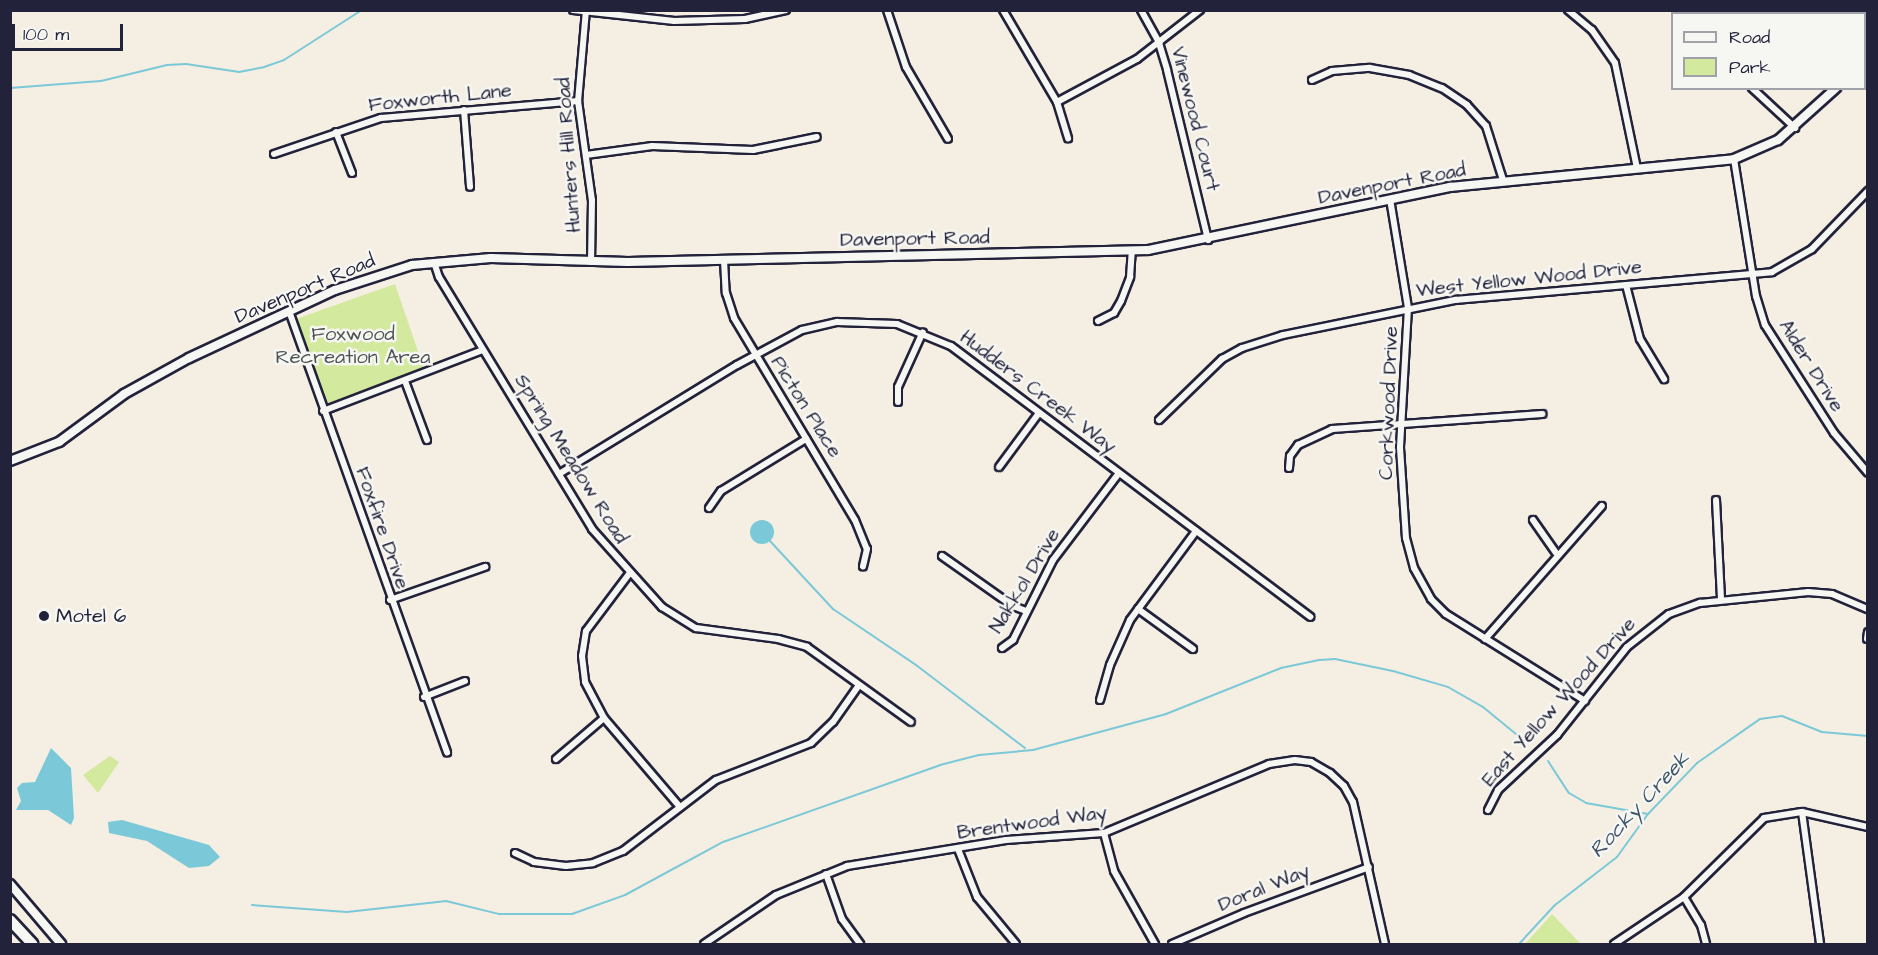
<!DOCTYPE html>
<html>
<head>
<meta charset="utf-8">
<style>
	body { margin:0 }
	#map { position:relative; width:1878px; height:955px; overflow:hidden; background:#f5eee2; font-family:"Architects Daughter",sans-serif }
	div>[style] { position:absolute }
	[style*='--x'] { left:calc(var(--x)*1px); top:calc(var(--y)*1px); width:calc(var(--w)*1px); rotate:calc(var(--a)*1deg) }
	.green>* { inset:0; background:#d2e99e }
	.water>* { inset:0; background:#7bc9d8 }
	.round { border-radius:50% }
	.stream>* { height:2px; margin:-1px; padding:0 1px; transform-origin:1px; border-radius:1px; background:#7bc9d8 }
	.roads { filter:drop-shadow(2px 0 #22223b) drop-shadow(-2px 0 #22223b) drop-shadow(0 2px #22223b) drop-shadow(0 -2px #22223b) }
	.minor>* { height:6px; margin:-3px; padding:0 3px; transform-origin:3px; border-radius:3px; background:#f6f6f2 }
	.tertiary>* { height:8px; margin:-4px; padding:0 4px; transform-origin:4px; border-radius:4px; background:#f6f6f2 }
	.motorway>* { height:10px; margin:-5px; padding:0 5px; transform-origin:5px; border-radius:5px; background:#f6f6f2 }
	.dots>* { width:16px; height:16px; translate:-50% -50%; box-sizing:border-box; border:3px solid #f6f6f2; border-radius:50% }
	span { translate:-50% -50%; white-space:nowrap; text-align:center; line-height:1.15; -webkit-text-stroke:5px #f6f6f2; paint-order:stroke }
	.street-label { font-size:20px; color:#22223b }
	.park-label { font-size:20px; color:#4e5454 }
	.poi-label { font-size:20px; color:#22223b }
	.left { translate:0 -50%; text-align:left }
	.water-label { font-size:21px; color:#3d546a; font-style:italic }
	.frame { position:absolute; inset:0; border:12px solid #22223b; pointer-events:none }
	.legend { position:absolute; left:1671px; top:12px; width:195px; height:78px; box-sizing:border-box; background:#f6f6f2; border:2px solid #a1a1a9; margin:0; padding:8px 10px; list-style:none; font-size:18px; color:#22223b }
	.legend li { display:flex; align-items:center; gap:12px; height:30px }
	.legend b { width:30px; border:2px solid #a1a1a9 }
	.scale { position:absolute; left:12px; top:24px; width:111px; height:27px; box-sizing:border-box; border:3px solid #22223b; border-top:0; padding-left:8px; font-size:18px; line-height:21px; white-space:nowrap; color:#22223b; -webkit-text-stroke:4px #f6f6f2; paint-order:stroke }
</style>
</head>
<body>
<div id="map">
	<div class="green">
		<div style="clip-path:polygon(395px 284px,424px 369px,330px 404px,324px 400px,296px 319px)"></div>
		<div style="clip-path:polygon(110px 756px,119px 762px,98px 793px,83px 775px)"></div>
		<div style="clip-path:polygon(1552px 914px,1581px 944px,1525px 944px)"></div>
	</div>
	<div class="water">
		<div class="round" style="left:750px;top:520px;width:24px;height:24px"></div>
		<div style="clip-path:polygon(51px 748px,71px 768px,74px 818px,71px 825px,48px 810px,16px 810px,21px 801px,17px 788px,22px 783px,35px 782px)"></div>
		<div style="clip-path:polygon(122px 820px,209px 845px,220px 857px,209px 866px,189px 868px,147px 841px,109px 833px,108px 822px)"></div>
	</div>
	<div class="stream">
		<div style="--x:1730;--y:10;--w:9;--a:27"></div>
		<div style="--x:1864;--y:16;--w:4;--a:0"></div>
		<div style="--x:10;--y:88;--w:91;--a:-4.4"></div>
		<div style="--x:101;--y:81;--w:68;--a:-13.6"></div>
		<div style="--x:167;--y:65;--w:19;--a:-3"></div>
		<div style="--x:186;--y:64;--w:54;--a:8.6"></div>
		<div style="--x:239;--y:72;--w:25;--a:-11"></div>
		<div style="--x:264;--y:67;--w:21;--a:-19"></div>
		<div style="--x:284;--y:60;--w:93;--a:-32.7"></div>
		<div style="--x:770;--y:541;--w:93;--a:47.2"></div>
		<div style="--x:833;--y:609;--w:100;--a:34"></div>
		<div style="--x:916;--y:665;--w:137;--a:37.3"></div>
		<div style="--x:1548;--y:761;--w:38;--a:57"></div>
		<div style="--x:1569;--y:793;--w:20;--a:30"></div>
		<div style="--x:1586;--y:803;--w:63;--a:10.1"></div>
		<div style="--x:252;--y:905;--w:95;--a:4.2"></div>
		<div style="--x:347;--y:912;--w:100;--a:-6.3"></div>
		<div style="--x:446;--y:901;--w:55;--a:13.8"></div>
		<div style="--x:499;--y:914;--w:73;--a:0"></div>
		<div style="--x:572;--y:914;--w:56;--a:-19.7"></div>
		<div style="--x:625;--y:895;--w:111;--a:-28.4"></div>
		<div style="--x:723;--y:842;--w:230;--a:-19.5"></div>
		<div style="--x:940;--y:765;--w:40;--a:-14.4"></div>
		<div style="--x:979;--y:755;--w:54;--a:-5.3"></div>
		<div style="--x:1033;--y:750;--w:138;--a:-15.1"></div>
		<div style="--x:1166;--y:714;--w:124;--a:-21.8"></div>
		<div style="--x:1281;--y:668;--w:40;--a:-12"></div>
		<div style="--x:1320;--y:660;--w:15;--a:-4"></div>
		<div style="--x:1335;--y:659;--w:59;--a:11.7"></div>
		<div style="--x:1393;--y:671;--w:57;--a:16.2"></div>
		<div style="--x:1448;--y:687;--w:40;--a:29.7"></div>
		<div style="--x:1483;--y:707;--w:57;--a:39.3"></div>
		<div style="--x:1519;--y:944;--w:53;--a:-47.3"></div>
		<div style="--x:1555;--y:905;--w:78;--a:-37.7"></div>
		<div style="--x:1617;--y:857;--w:53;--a:-54.2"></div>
		<div style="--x:1648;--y:814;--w:71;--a:-46.1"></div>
		<div style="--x:1697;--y:763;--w:77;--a:-34.9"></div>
		<div style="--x:1760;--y:719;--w:22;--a:-8"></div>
		<div style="--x:1782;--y:716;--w:43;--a:21.8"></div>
		<div style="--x:1822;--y:732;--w:46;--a:5"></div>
	</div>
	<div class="roads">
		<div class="minor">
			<div style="--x:573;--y:10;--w:102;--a:6.2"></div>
			<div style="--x:674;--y:21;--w:71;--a:-1.6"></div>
			<div style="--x:745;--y:19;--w:42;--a:-12.4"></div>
			<div style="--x:586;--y:10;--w:91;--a:95"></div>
			<div style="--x:578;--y:101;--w:100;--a:82"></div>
			<div style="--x:592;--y:200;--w:62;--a:90.9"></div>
			<div style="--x:887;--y:10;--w:60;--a:71.6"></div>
			<div style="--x:906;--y:67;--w:83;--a:59.7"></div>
			<div style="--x:1003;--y:10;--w:107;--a:59.6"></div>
			<div style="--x:1057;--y:102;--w:38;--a:73"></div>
			<div style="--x:1141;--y:10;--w:38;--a:61"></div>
			<div style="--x:1159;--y:43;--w:28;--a:73"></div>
			<div style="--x:1167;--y:70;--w:175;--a:76.4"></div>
			<div style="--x:1568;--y:10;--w:31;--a:40"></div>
			<div style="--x:1592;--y:30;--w:40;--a:55.1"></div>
			<div style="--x:1615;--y:63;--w:107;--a:78.2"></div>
			<div style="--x:1312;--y:80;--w:22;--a:-24"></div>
			<div style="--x:1332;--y:71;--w:38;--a:-5"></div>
			<div style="--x:1370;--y:68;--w:40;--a:10"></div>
			<div style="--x:1409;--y:75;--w:35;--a:22"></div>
			<div style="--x:1442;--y:88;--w:30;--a:34"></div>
			<div style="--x:1467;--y:105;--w:28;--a:48"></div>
			<div style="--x:1486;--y:126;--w:57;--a:72.5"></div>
			<div style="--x:1752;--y:88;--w:59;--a:42.9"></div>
			<div style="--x:1057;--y:102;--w:91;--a:-28.3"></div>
			<div style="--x:1137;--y:59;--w:80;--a:-37.9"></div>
			<div style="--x:464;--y:110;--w:77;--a:85.5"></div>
			<div style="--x:336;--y:132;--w:44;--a:68.7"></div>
			<div style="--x:274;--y:154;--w:113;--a:-18.6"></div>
			<div style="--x:381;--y:118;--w:198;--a:-4.9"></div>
			<div style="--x:586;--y:155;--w:67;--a:-7.8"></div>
			<div style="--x:652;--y:146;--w:101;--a:2.3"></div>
			<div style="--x:753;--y:150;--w:65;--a:-11.5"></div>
			<div style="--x:1734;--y:159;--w:139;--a:80.9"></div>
			<div style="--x:1756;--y:296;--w:30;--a:73"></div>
			<div style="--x:1765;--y:325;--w:128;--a:57.4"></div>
			<div style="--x:1834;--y:433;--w:52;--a:49.6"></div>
			<div style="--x:1390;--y:199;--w:110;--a:80.6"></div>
			<div style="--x:1408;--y:308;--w:140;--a:93.3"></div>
			<div style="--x:1400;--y:448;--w:90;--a:86.2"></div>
			<div style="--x:1406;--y:538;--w:31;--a:75"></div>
			<div style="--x:1414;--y:568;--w:35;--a:61"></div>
			<div style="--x:1431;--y:599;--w:21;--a:45"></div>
			<div style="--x:1446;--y:614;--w:164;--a:32"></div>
			<div style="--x:724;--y:260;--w:33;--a:87"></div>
			<div style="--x:726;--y:293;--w:26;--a:72"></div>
			<div style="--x:734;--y:318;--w:235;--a:59.1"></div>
			<div style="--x:855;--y:520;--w:31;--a:68"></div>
			<div style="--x:867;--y:549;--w:18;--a:103"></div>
			<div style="--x:434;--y:262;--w:16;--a:72"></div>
			<div style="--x:439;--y:277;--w:295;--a:58.7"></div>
			<div style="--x:592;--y:529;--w:105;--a:48.1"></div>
			<div style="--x:662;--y:607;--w:40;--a:32"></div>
			<div style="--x:696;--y:628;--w:83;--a:7.6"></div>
			<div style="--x:778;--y:639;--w:30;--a:15"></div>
			<div style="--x:807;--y:647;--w:128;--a:35.8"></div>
			<div style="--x:1626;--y:285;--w:56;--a:75.5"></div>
			<div style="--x:1640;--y:339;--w:47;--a:59"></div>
			<div style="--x:289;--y:311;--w:469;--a:70.3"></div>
			<div style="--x:1098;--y:321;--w:18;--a:-27"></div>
			<div style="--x:1114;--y:313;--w:14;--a:-60"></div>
			<div style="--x:1121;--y:301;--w:26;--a:-69"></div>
			<div style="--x:1130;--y:277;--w:26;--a:-86"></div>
			<div style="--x:405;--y:381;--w:63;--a:69.6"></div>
			<div style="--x:898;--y:402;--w:15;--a:-90"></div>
			<div style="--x:898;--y:387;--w:60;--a:-65.6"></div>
			<div style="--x:323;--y:411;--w:171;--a:-20.9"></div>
			<div style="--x:1159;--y:420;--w:88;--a:-44.1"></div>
			<div style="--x:1222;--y:359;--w:23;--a:-29"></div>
			<div style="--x:1242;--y:348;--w:43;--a:-17.6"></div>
			<div style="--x:1283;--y:335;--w:176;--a:-11.5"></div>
			<div style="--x:1455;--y:300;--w:318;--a:-5"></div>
			<div style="--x:1772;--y:272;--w:46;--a:-29.9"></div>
			<div style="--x:1812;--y:249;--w:81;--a:-46"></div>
			<div style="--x:999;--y:467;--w:67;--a:-53.5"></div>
			<div style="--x:1289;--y:468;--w:12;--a:-85"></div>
			<div style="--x:1290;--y:456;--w:14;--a:-54"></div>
			<div style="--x:1298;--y:445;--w:38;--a:-25"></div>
			<div style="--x:1332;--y:429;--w:211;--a:-4.1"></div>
			<div style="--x:559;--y:474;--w:209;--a:-31.5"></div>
			<div style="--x:737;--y:365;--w:74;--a:-28.3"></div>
			<div style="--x:802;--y:330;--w:36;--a:-13"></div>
			<div style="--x:837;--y:322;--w:60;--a:1.9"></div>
			<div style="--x:897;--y:324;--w:58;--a:22.2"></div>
			<div style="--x:951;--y:346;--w:450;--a:37"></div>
			<div style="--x:1716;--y:500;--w:100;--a:87.1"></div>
			<div style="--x:709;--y:508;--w:21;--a:-55"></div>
			<div style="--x:721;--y:491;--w:100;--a:-31.5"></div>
			<div style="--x:1533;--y:520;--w:40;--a:55.1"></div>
			<div style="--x:942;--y:556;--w:87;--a:35.2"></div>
			<div style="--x:1013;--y:606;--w:14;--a:21"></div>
			<div style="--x:629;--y:574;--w:71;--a:127"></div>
			<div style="--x:586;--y:631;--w:25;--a:99"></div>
			<div style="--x:582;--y:656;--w:26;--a:83"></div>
			<div style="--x:585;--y:682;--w:41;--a:62.2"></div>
			<div style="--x:604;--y:718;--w:117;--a:49.5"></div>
			<div style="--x:390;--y:600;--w:101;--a:-19.2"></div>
			<div style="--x:1138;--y:609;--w:68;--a:36"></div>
			<div style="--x:1485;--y:639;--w:177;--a:-48.7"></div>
			<div style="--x:1867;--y:639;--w:7;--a:-82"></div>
			<div style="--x:1002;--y:648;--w:14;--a:-36"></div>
			<div style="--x:1013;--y:640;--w:89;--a:-63.4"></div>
			<div style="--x:1053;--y:560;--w:109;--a:-52.8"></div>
			<div style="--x:424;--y:697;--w:44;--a:-21.3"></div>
			<div style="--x:1100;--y:700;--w:36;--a:-74"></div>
			<div style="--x:1110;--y:665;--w:49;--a:-66"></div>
			<div style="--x:1130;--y:620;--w:111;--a:-53.4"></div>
			<div style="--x:556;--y:759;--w:63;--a:-40.5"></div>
			<div style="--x:1488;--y:810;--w:22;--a:-63"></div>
			<div style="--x:1498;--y:790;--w:81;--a:-43"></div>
			<div style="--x:1557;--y:735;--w:112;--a:-51.5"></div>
			<div style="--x:1627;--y:647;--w:53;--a:-38.2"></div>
			<div style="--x:1669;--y:614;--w:33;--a:-20"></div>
			<div style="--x:1700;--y:603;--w:109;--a:-5.8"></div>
			<div style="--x:1808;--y:592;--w:24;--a:5"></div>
			<div style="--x:1832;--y:594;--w:39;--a:23"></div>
			<div style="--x:1802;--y:812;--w:133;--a:82.2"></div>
			<div style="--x:1104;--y:833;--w:39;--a:75"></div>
			<div style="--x:1114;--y:871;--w:84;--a:60.7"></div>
			<div style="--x:958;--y:849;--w:52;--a:68.4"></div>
			<div style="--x:977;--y:897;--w:61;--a:50.3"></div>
			<div style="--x:515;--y:853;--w:21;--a:25"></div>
			<div style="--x:534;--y:862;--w:32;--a:7"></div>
			<div style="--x:566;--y:866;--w:27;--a:-6"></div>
			<div style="--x:593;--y:863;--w:32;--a:-22"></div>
			<div style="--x:623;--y:851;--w:117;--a:-37.4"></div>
			<div style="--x:716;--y:780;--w:102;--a:-21.3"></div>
			<div style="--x:811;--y:743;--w:30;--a:-44"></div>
			<div style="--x:833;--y:722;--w:45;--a:-54.9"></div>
			<div style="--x:826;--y:874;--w:48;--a:70.4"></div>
			<div style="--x:842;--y:919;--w:31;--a:54"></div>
			<div style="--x:1684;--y:897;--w:33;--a:59"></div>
			<div style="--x:1701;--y:925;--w:20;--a:75"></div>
			<div style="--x:704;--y:944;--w:87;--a:-34.2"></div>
			<div style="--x:776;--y:895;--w:77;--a:-22.2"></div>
			<div style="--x:847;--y:866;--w:161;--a:-9.3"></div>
			<div style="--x:1006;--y:840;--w:98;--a:-4.1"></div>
			<div style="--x:1104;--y:833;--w:179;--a:-22.7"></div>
			<div style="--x:1269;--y:764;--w:26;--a:-9"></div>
			<div style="--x:1295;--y:760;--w:16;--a:7"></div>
			<div style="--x:1311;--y:762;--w:22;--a:30"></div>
			<div style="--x:1330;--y:773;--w:19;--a:43"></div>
			<div style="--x:1344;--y:786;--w:18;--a:61"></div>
			<div style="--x:1353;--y:802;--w:146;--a:77.3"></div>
			<div style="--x:1172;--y:944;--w:78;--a:-23.3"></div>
			<div style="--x:1244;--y:913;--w:133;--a:-20.2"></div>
			<div style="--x:1614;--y:944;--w:84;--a:-33.9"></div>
			<div style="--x:1684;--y:897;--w:112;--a:-44.6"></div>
			<div style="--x:1764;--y:818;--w:38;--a:-9"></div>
			<div style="--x:1802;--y:812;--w:68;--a:12.8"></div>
		</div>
		<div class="tertiary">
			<div style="--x:1864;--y:60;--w:5;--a:-37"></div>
			<div style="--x:10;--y:461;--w:53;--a:-21.2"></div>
			<div style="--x:59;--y:442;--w:81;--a:-36.4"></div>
			<div style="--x:124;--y:394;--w:74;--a:-29"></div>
			<div style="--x:189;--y:358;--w:161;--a:-25"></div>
			<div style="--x:335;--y:290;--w:81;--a:-18"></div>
			<div style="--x:412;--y:265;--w:79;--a:-5.1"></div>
			<div style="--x:491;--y:258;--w:137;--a:1.7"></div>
			<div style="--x:628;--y:262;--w:520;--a:-1.32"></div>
			<div style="--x:1148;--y:250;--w:309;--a:-11.8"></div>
			<div style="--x:1450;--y:187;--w:285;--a:-5.6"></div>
			<div style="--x:1734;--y:159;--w:48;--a:-23.4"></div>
			<div style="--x:1778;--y:140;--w:78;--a:-41.9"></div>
			<div style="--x:10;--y:884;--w:79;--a:49.6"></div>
		</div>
		<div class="motorway">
			<div style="--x:10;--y:920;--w:33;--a:47"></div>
		</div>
	</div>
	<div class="dots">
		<div style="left:44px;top:616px;background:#22223b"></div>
	</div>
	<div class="street-label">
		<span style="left:440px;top:98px;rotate:-6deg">Foxworth Lane</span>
		<span style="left:1195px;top:119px;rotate:76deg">Vinewood Court</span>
		<span style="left:569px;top:155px;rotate:-94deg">Hunters Hill Road</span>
		<span style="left:1392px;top:184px;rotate:-11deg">Davenport Road</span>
		<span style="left:915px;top:239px;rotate:-1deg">Davenport Road</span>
		<span style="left:1529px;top:279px;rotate:-6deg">West Yellow Wood Drive</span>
		<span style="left:305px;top:289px;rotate:-23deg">Davenport Road</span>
		<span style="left:1811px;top:366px;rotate:58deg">Alder Drive</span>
		<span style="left:1038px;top:392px;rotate:37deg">Hudders Creek Way</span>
		<span style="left:1389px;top:403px;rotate:-88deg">Corkwood Drive</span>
		<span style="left:806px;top:407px;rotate:58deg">Picton Place</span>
		<span style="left:571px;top:459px;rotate:58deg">Spring Meadow Road</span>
		<span style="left:382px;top:528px;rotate:71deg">Foxfire Drive</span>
		<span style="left:1025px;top:581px;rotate:-59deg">Nakkol Drive</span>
		<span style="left:1559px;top:702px;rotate:-48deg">East Yellow Wood Drive</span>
		<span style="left:1032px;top:823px;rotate:-8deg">Brentwood Way</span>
		<span style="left:1264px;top:888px;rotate:-22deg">Doral Way</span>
	</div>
	<div class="park-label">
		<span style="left:353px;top:346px">Foxwood<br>Recreation Area</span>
	</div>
	<div class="poi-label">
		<span class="left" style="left:56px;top:616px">Motel 6</span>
	</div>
	<div class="water-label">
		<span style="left:1640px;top:805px;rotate:-47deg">Rocky Creek</span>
	</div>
	<div class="frame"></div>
	<ul class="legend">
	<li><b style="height:8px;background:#f6f6f2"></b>Road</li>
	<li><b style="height:16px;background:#d2e99e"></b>Park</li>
	</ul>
	<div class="scale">100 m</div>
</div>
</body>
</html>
